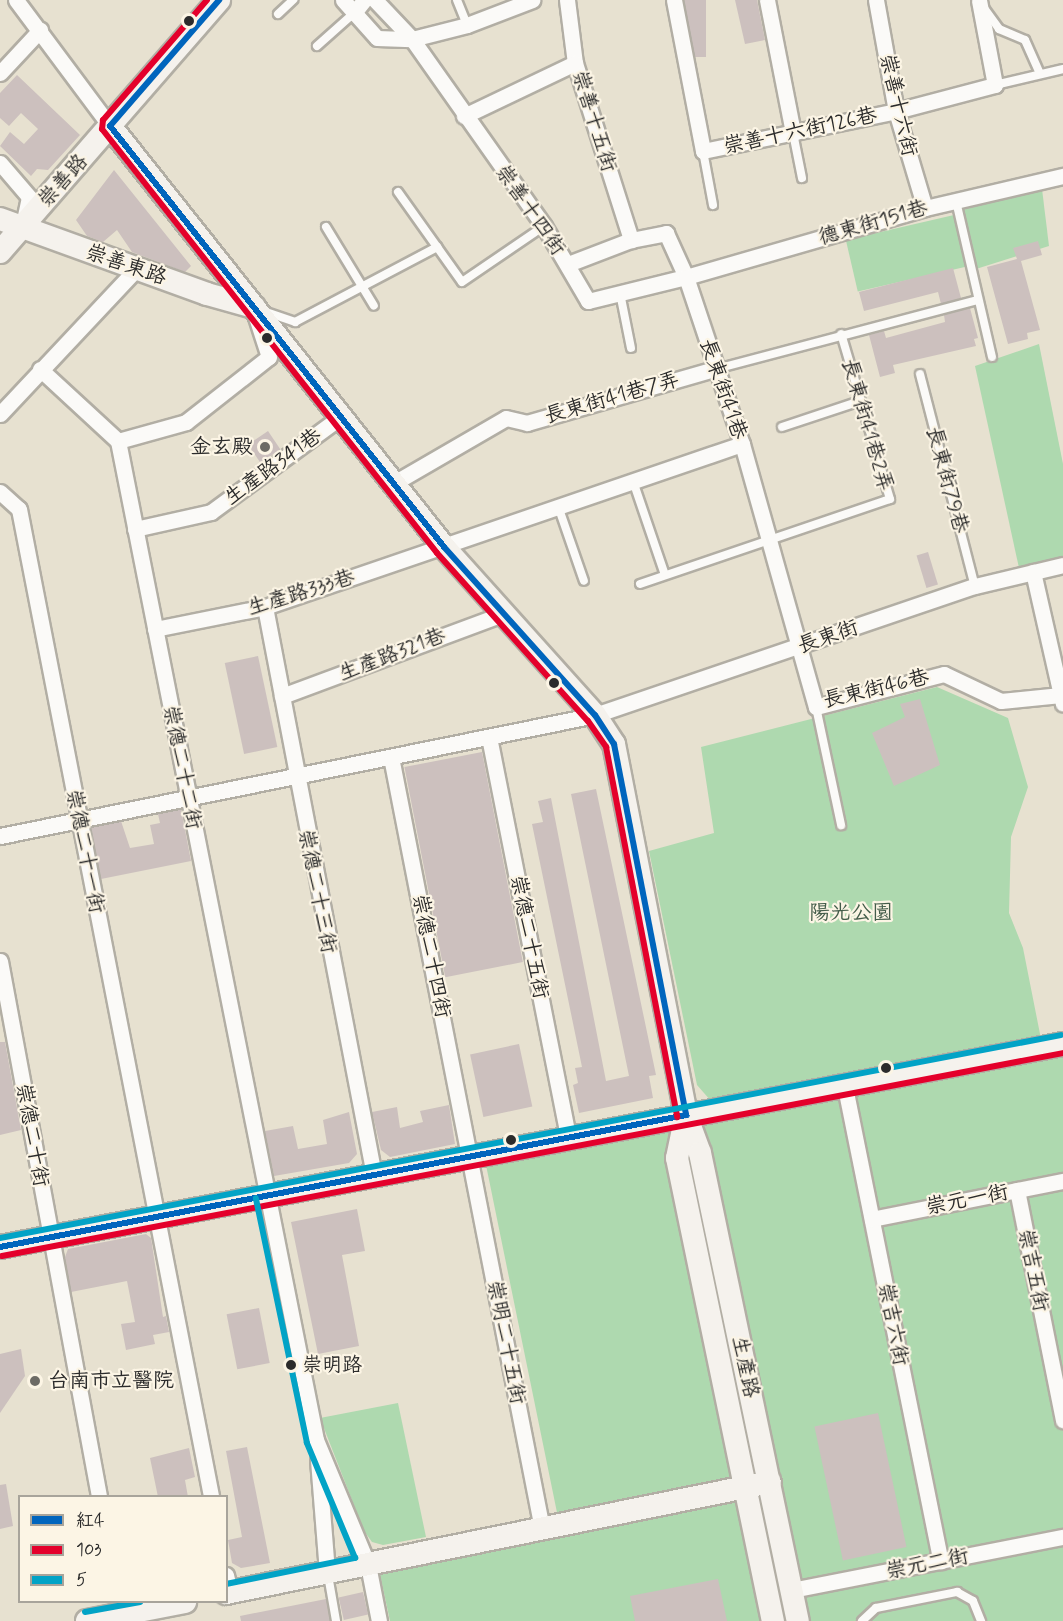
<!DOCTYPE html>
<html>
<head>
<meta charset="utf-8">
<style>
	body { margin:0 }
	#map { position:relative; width:1063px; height:1621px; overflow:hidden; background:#e7e1d0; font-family:Mynerve,"LXGW WenKai TC",sans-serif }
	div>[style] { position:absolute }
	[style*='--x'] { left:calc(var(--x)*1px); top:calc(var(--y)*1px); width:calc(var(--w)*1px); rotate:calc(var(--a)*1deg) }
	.green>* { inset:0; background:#aed9af; transform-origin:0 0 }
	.building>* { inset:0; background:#ccc0be; transform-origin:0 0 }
	.roads { filter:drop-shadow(2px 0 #b2aea4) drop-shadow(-2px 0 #b2aea4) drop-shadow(0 2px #b2aea4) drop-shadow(0 -2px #b2aea4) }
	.lane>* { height:8px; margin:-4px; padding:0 4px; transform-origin:4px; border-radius:4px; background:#fbfaf8 }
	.street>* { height:15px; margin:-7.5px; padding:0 7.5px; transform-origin:7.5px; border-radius:7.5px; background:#fbfaf8 }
	.secondary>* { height:22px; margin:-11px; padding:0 11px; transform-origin:11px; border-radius:11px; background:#f5f2ed }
	.bus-1>* { height:6px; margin:-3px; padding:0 3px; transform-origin:3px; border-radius:3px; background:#0065bd }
	.bus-2>* { height:6px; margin:-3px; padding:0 3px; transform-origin:3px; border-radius:3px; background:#e4002b }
	.bus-3>* { height:6px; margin:-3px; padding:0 3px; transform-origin:3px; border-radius:3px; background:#02a3c6 }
	.dots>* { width:16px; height:16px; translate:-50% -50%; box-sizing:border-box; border:3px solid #fcf5e5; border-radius:50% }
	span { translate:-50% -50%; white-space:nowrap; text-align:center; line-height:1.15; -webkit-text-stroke:4.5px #fcf5e5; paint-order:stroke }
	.bus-label { font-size:20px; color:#2b2b2b }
	.left { translate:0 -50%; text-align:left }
	.street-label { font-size:21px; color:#2b2b2b }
	.poi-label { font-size:21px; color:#2b2b2b }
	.right { translate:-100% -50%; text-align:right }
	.park-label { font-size:21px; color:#445d4a }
	.legend { position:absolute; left:18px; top:1495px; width:210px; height:108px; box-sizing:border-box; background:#fcf5e5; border:2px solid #a8a49b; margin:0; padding:8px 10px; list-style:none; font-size:18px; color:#2b2b2b }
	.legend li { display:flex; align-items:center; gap:12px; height:30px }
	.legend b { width:30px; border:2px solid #a8a49b }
</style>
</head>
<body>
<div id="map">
	<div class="green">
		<div style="clip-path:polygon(1042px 189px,1049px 246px,976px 269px,962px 210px)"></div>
		<div style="left:954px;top:215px;width:53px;height:111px;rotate:77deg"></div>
		<div style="clip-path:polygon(1039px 344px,1063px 464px,1063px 559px,1019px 568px,975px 366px)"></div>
		<div style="clip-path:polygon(937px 687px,1008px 718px,1028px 787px,1011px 837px,1009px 913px,1023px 948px,1041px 1039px,711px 1101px,697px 1085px,649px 851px,714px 833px,701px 747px)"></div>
		<div style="clip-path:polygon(1063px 1049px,1063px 1621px,390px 1621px,379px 1570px,449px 1554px,562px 1537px,486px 1165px)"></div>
		<div style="clip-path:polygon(398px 1403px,426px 1537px,383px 1545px,372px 1542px,364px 1531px,320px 1418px)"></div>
	</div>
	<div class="building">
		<div style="left:684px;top:0;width:22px;height:57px"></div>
		<div style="clip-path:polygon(735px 0,757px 0,765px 40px,745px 44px)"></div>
		<div style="clip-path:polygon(17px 75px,80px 135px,48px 170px,37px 169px,31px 176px,0 146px,10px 132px,24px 144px,38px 129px,21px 113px,9px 126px,0 118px,0 93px)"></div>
		<div style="clip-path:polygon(114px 170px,191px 266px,185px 272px,132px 252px,117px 230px,103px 242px,87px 236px,76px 220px)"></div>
		<div style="clip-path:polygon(1038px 241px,1042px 255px,1021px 261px,1040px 330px,1027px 333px,1028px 339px,1008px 344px,987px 267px,1017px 259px,1013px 248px)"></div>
		<div style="clip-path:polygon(953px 268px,961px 298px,941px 304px,938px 292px,864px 311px,859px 292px)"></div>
		<div style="clip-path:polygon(970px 308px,978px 338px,974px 339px,976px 346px,893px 365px,895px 373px,880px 377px,869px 335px,884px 331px,886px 338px,945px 322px,944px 315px)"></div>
		<div style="left:268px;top:431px;width:22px;height:24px;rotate:56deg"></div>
		<div style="left:928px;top:552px;width:34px;height:12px;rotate:73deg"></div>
		<div style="left:258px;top:656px;width:93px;height:34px;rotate:78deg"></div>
		<div style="clip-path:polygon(920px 699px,940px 765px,894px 786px,872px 733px,905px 717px,900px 704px)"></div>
		<div style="left:482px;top:752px;width:214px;height:79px;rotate:79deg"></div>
		<div style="clip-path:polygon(596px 789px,656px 1075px,649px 1076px,653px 1098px,579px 1113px,573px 1085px,578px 1083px,575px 1068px,582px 1067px,532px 824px,543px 822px,538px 801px,551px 798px,606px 1081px,629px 1076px,571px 794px)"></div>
		<div style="clip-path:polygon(181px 809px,191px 861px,101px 879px,91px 827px,121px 821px,130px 848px,154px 844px,150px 825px,160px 823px,158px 814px)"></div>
		<div style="clip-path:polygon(0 1042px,5px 1042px,21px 1130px,0 1135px)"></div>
		<div style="left:519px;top:1044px;width:64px;height:50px;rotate:78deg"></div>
		<div style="clip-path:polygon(449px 1105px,455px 1144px,390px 1157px,381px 1150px,372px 1112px,397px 1107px,400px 1128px,423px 1122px,420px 1111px)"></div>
		<div style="clip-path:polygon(349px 1112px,357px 1154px,349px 1163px,274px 1176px,265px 1131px,293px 1126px,298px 1149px,327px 1144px,323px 1120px)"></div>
		<div style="clip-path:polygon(357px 1209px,365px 1251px,342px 1255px,359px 1346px,318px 1354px,291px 1222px)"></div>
		<div style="clip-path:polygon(146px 1234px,151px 1238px,163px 1317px,166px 1316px,169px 1332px,153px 1335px,155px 1344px,126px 1350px,121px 1324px,135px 1322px,127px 1281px,71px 1292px,65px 1257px,68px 1249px)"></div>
		<div style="left:259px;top:1308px;width:56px;height:33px;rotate:79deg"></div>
		<div style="clip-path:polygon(21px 1349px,25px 1376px,0 1413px,0 1354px)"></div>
		<div style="left:878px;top:1413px;width:137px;height:65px;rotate:78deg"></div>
		<div style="clip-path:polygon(247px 1447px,270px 1563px,241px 1568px,232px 1563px,228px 1540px,242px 1537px,226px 1451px)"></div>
		<div style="clip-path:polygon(189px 1448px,195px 1477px,185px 1480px,188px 1497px,158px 1497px,150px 1458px)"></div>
		<div style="clip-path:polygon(6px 1484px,13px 1526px,0 1529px,0 1485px)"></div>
		<div style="clip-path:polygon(718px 1579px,727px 1621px,635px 1621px,630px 1596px)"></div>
		<div style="left:363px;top:1592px;width:23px;height:25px;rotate:77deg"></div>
		<div style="clip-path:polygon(326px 1599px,330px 1621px,241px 1621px,240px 1616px)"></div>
	</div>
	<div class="roads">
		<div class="lane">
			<div style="--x:457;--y:0;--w:27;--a:68"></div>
			<div style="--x:984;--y:8;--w:26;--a:54"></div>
			<div style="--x:999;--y:29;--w:28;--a:23"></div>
			<div style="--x:1025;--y:40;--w:36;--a:66"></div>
			<div style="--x:278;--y:14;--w:21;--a:-43"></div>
			<div style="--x:317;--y:46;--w:50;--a:-41.7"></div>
			<div style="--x:995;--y:85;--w:70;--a:-13.2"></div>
			<div style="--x:793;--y:133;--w:46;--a:78.7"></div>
			<div style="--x:703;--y:151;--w:55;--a:79.5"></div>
			<div style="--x:398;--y:192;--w:110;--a:54.6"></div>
			<div style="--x:462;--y:282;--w:99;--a:-34.3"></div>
			<div style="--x:956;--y:201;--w:160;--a:77"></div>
			<div style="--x:326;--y:227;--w:92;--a:58.7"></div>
			<div style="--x:620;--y:293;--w:56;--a:78.7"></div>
			<div style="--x:266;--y:312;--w:31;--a:19"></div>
			<div style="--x:295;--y:322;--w:161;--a:-27.8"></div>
			<div style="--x:716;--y:369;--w:271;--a:-14.8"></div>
			<div style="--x:920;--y:374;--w:219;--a:75.5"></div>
			<div style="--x:782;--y:427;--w:82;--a:-18.4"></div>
			<div style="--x:633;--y:481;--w:99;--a:71.2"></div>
			<div style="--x:558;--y:506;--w:79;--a:70.9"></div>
			<div style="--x:640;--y:584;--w:264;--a:-18.8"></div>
			<div style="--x:890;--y:499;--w:172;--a:-106.5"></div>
			<div style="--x:816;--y:707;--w:121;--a:78"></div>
			<div style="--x:328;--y:1575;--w:47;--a:80.1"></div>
			<div style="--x:862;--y:1621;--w:19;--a:-43"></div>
			<div style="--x:876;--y:1608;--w:83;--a:-11.2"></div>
			<div style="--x:957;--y:1592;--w:18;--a:29"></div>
			<div style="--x:973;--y:1601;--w:22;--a:68"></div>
		</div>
		<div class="street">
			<div style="--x:16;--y:0;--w:157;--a:53.3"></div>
			<div style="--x:343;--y:0;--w:51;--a:48.2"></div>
			<div style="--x:377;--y:38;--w:35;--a:2"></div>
			<div style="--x:412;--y:39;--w:57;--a:-14.3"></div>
			<div style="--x:467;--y:25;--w:70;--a:-21"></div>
			<div style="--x:375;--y:0;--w:54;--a:46.5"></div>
			<div style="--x:412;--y:39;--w:229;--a:54.8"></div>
			<div style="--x:544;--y:226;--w:87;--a:59.6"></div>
			<div style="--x:588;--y:301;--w:101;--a:-13.8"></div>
			<div style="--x:686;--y:277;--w:249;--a:-16.1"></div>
			<div style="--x:925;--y:208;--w:142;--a:-13.1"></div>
			<div style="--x:567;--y:0;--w:64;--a:82.8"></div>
			<div style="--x:575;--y:63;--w:186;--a:72.4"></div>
			<div style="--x:674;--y:0;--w:154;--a:79.1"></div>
			<div style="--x:703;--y:151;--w:197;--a:-11.7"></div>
			<div style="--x:896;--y:111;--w:102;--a:-14.7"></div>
			<div style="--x:995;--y:85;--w:86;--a:-100.7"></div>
			<div style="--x:767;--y:0;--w:136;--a:78.9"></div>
			<div style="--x:876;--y:0;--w:113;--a:79.8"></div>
			<div style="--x:896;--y:111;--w:101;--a:73.4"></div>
			<div style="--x:354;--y:13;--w:16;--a:-52"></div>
			<div style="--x:0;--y:73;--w:59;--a:-47.1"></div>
			<div style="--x:464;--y:116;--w:123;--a:-25.5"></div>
			<div style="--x:0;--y:163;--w:45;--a:49.5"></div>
			<div style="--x:29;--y:197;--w:24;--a:102"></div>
			<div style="--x:568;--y:264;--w:67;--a:-20.9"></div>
			<div style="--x:631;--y:240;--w:36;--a:-11"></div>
			<div style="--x:666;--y:233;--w:48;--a:65.6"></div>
			<div style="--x:686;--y:277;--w:176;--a:71.5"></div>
			<div style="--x:742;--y:444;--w:273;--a:74.3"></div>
			<div style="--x:816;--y:707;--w:132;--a:-14.5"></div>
			<div style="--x:944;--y:674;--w:63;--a:25.3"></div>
			<div style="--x:1001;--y:701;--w:60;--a:-5.7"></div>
			<div style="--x:40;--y:369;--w:106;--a:42.7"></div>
			<div style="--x:118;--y:441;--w:1018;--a:78.79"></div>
			<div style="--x:316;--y:1440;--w:135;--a:67.4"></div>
			<div style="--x:368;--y:1565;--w:57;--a:78.9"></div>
			<div style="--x:0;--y:414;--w:202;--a:-46.8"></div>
			<div style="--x:118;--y:441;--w:71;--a:-15.6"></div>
			<div style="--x:186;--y:422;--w:105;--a:-38.1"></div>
			<div style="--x:269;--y:357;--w:42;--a:-108"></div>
			<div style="--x:394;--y:483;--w:129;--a:-30.1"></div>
			<div style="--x:506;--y:418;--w:22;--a:13"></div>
			<div style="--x:527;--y:423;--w:195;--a:-16.1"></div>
			<div style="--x:0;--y:492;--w:25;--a:42"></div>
			<div style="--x:19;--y:509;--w:1006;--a:78.99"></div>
			<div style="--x:135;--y:529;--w:78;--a:-12.6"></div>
			<div style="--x:211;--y:512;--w:159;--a:-36.3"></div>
			<div style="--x:1033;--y:572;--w:135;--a:77.2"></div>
			<div style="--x:265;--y:607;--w:578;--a:79.14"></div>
			<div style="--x:155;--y:629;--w:112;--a:-11.3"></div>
			<div style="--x:265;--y:607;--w:504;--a:-18.87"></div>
			<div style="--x:282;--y:696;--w:235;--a:-20.4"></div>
			<div style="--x:489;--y:737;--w:407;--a:78.8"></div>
			<div style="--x:391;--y:757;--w:787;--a:78.93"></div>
			<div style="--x:0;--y:836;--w:607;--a:-11.49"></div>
			<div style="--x:595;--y:715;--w:401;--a:-18.8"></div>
			<div style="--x:975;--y:586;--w:90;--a:-13.4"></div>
			<div style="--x:0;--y:961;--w:544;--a:79.52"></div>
			<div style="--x:845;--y:1087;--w:484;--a:78.6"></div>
			<div style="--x:1017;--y:1190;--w:235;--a:78.7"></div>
			<div style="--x:872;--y:1219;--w:195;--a:-11.3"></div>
			<div style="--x:318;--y:1460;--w:113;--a:85.4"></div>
			<div style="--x:226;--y:1575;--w:18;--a:77"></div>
			<div style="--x:792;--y:1590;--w:276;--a:-11.1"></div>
		</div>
		<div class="secondary">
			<div style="--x:110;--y:126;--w:537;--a:51.57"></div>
			<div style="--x:444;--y:547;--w:226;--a:48.1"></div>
			<div style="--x:595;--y:715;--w:35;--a:57"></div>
			<div style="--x:614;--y:744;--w:378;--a:79"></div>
			<div style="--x:686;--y:1115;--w:40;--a:69.8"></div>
			<div style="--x:700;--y:1153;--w:478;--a:78.2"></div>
			<div style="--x:0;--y:219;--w:220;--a:19.9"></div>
			<div style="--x:207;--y:294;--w:49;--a:15.5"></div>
			<div style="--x:0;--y:252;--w:334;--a:-49"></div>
			<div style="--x:686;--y:1115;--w:44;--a:101.8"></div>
			<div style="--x:677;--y:1158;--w:473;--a:78.3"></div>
			<div style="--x:0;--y:1247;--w:1082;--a:-10.81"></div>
			<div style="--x:226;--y:1593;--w:555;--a:-11.53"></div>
			<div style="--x:87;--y:1621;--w:100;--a:-11"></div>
		</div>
	</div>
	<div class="bus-1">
		<div style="--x:110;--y:126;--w:537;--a:51.57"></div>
		<div style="--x:444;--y:547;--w:226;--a:48.1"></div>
		<div style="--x:595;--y:715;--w:35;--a:57"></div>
		<div style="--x:614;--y:744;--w:378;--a:79"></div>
		<div style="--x:110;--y:126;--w:167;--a:-49.1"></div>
		<div style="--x:0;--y:1247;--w:699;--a:-10.89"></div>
	</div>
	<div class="bus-2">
		<div style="--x:207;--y:0;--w:159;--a:130.9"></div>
		<div style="--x:103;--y:120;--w:9;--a:96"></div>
		<div style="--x:102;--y:129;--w:540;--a:51.69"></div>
		<div style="--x:437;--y:553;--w:226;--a:48.1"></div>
		<div style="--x:588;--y:721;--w:32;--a:55"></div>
		<div style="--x:606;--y:747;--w:377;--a:79.1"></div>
		<div style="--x:2;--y:1256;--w:1080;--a:-10.83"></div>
	</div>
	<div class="bus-3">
		<div style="--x:0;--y:1238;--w:1080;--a:-10.83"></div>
		<div style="--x:226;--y:1584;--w:132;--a:-11.4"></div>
		<div style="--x:355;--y:1558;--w:125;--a:-112.7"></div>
		<div style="--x:307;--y:1443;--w:250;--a:-101.8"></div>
		<div style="--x:85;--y:1612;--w:56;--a:-10.3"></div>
	</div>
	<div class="dots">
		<div style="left:189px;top:21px;background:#2b2b2b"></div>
		<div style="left:267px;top:338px;background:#2b2b2b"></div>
		<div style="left:265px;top:447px;background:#6d6b65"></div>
		<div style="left:554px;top:683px;background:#2b2b2b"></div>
		<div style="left:886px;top:1068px;background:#2b2b2b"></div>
		<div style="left:511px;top:1140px;background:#2b2b2b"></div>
		<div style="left:291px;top:1365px;background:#2b2b2b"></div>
		<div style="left:35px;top:1381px;background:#6d6b65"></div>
	</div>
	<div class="bus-label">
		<span class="left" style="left:302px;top:1365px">崇明路</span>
	</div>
	<div class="street-label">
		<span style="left:898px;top:105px;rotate:77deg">崇善十六街</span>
		<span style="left:594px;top:121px;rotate:73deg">崇善十五街</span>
		<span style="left:800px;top:131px;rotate:-12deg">崇善十六街126巷</span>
		<span style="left:63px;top:181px;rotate:-48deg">崇善路</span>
		<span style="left:530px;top:210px;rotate:55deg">崇善十四街</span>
		<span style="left:873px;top:223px;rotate:-16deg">德東街151巷</span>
		<span style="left:126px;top:265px;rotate:19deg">崇善東路</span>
		<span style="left:723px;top:389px;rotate:71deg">長東街41巷</span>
		<span style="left:612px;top:398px;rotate:-16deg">長東街41巷7弄</span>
		<span style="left:867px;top:425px;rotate:74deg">長東街41巷2弄</span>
		<span style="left:273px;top:467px;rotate:-36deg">生產路341巷</span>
		<span style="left:947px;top:480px;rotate:75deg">長東街79巷</span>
		<span style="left:301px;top:593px;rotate:-17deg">生產路333巷</span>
		<span style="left:828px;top:637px;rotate:-19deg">長東街</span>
		<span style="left:392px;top:655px;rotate:-21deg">生產路321巷</span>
		<span style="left:876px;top:689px;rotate:-13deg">長東街46巷</span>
		<span style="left:182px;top:767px;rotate:79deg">崇德二十二街</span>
		<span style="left:85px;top:851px;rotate:79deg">崇德二十一街</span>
		<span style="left:317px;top:891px;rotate:79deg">崇德二十三街</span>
		<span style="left:529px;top:937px;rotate:79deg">崇德二十五街</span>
		<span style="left:431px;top:956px;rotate:79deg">崇德二十四街</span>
		<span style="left:32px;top:1135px;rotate:80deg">崇德二十街</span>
		<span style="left:967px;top:1200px;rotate:-11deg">崇元一街</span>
		<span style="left:1033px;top:1270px;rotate:79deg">崇吉五街</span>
		<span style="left:893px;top:1324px;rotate:79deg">崇吉六街</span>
		<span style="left:506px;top:1342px;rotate:79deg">崇明二十五街</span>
		<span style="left:745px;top:1367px;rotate:78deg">生產路</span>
		<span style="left:927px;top:1564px;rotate:-11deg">崇元二街</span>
	</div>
	<div class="poi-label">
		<span class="right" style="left:253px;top:447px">金玄殿</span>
		<span class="left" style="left:48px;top:1381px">台南市立醫院</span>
	</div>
	<div class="park-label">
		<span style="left:851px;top:913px">陽光公園</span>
	</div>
	<ul class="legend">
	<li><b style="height:8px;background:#0065bd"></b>紅4</li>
	<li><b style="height:8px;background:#e4002b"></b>103</li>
	<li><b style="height:8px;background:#02a3c6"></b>5</li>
	</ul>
</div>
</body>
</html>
